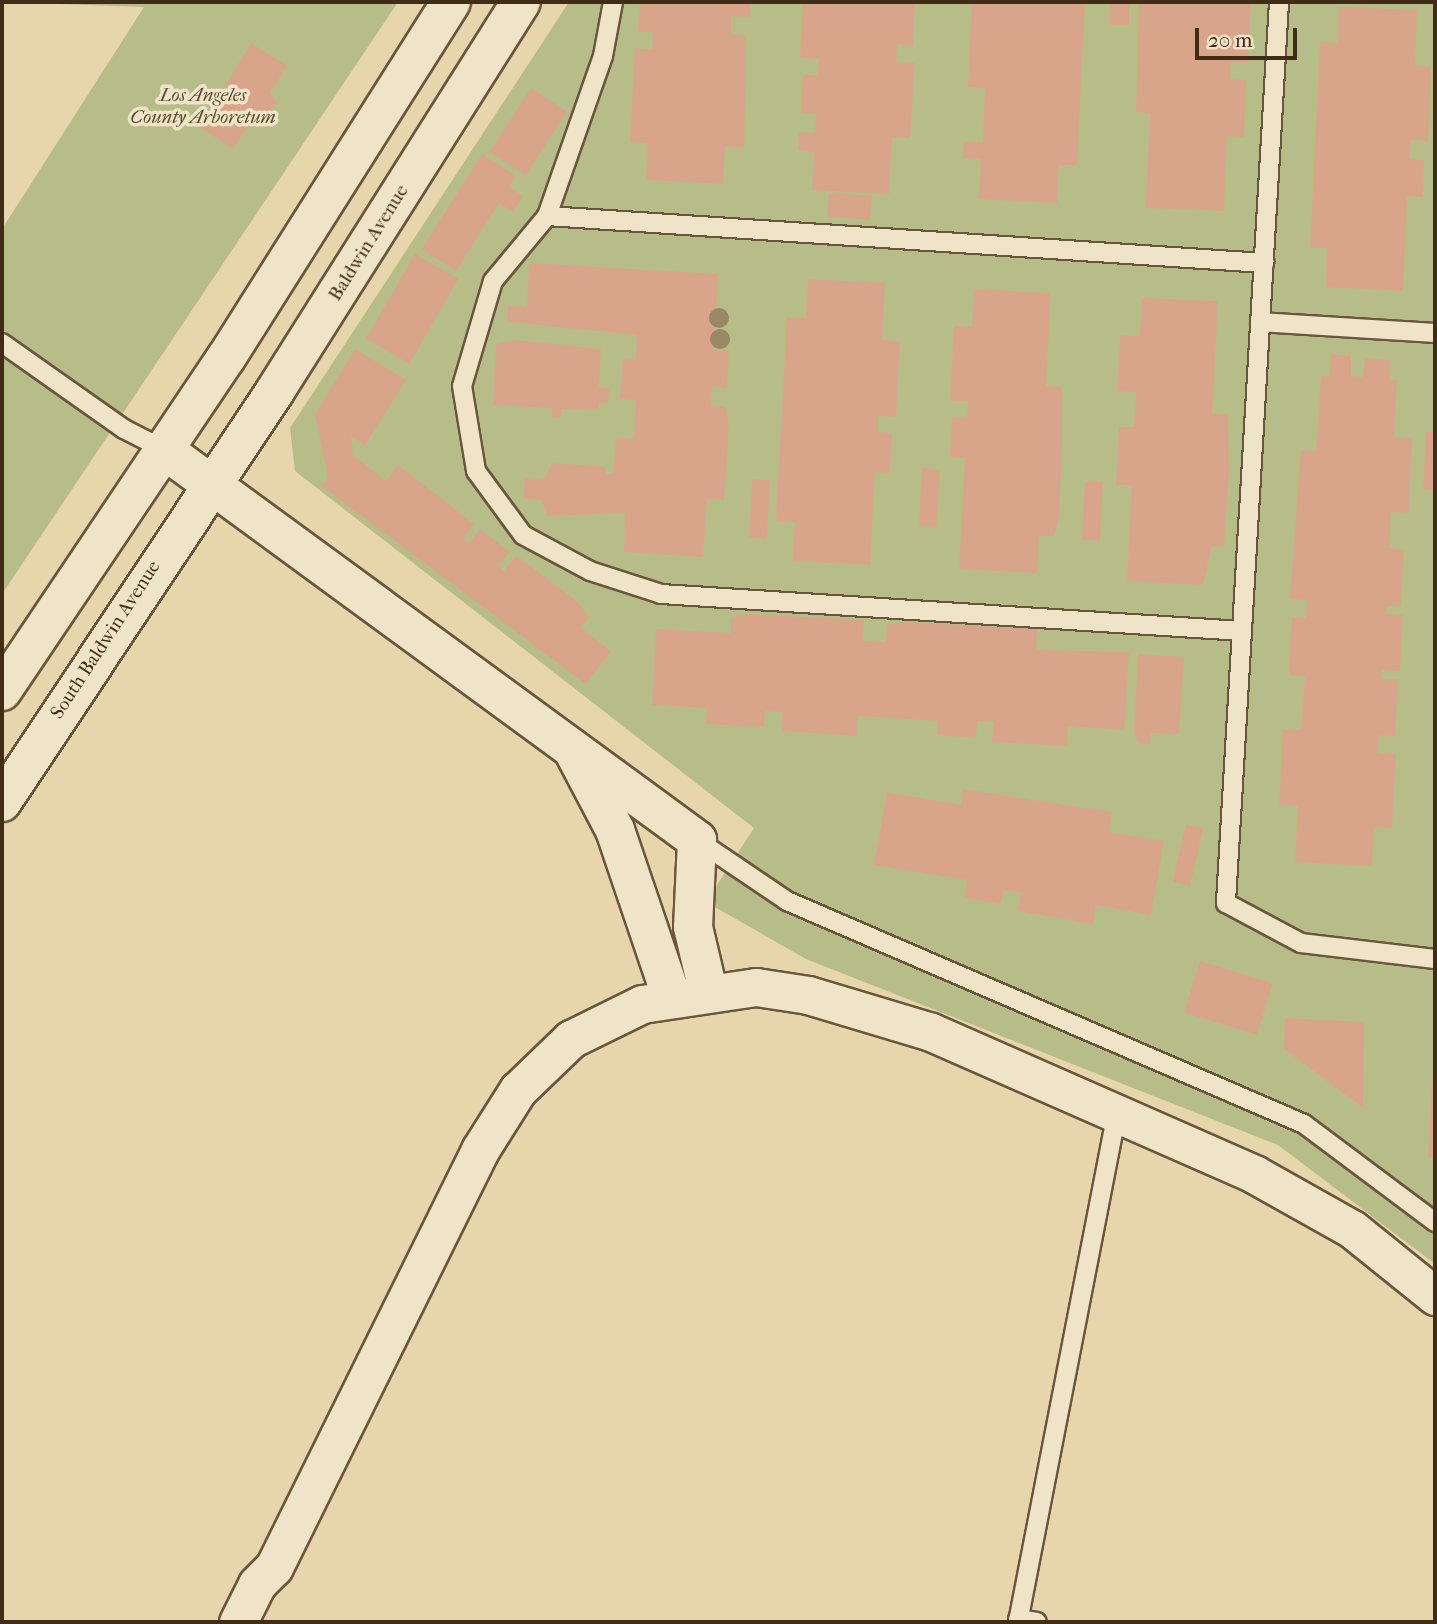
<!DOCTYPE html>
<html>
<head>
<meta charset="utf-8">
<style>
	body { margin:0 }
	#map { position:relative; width:1437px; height:1624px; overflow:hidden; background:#e7d5ab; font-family:"IM FELL French Canon",serif }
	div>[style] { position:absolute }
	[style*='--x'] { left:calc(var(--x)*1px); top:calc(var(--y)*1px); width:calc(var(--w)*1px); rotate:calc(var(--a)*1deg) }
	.green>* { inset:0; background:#b7bd88 }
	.building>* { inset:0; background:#d9a58a; transform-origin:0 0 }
	.roads { filter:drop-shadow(2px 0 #6a563c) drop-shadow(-2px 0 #6a563c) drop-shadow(0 2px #6a563c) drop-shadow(0 -2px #6a563c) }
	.service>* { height:18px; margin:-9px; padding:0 9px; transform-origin:9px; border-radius:9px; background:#efe4c8 }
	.minor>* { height:37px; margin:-18.5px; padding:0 18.5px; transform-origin:18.5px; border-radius:18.5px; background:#efe4c8 }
	.tertiary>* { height:38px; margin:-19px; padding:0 19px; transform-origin:19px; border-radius:19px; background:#efe4c8 }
	.secondary>* { height:38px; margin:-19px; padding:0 19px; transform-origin:19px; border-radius:19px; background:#efe4c8 }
	.trees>* { width:20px; height:20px; margin:-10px; border-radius:50%; background:#986 }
	span { translate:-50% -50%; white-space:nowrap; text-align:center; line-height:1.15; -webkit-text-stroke:7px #efe4c8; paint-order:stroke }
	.park-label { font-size:19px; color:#59492e; font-style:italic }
	.street-label { font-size:19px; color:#412c17 }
	.frame { position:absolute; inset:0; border:4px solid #412c17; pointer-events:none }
	.scale { position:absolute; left:1195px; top:28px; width:102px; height:32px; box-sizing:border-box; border:4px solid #412c17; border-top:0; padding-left:9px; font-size:21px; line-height:24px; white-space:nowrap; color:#412c17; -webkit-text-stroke:5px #efe4c8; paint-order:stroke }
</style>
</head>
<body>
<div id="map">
	<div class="green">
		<div style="clip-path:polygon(2px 2px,398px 2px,2px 594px,2px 229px,144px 7px)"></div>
		<div style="clip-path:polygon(569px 2px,1435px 2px,1435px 1264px,1278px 1145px,806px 959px,706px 902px,754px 828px,295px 471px,290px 428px)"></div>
	</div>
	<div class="building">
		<div style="clip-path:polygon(640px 2px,751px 2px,750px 17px,731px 16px,731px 34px,746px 35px,746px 91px,744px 148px,725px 146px,723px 184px,646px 180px,648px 143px,630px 142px,635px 48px,652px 50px,653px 32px,638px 32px)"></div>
		<div style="clip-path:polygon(803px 2px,915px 2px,913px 46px,897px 44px,896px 62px,915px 63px,910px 138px,892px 137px,889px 194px,812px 190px,814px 152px,798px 150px,799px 132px,815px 133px,816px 114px,801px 114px,803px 75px,818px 75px,819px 59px,800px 58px)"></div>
		<div style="clip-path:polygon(972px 2px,1085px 2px,1077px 165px,1059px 165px,1057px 203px,979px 199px,981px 159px,963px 158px,964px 141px,983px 142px,985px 88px,968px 87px)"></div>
		<div style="left:1110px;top:2px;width:19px;height:23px"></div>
		<div style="clip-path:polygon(1139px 2px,1251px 2px,1248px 63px,1231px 62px,1230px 79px,1246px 80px,1244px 137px,1227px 136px,1224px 211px,1146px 208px,1150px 113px,1136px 112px)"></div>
		<div style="clip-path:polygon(1339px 7px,1417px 10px,1415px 66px,1431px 67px,1428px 141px,1411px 140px,1410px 159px,1424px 160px,1423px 197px,1407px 196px,1403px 291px,1326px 287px,1327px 248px,1310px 248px,1320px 42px,1338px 43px)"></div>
		<div style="clip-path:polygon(251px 43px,287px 66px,270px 93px,277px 102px,262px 124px,251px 122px,233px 149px,200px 127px)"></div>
		<div style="left:531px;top:88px;width:43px;height:76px;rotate:33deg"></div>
		<div style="clip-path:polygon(482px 154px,516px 176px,509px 187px,523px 196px,513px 212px,499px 203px,456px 271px,422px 249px)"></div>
		<div style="left:829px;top:193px;width:43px;height:24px;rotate:4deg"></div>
		<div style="left:415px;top:254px;width:50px;height:98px;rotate:30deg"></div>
		<div style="clip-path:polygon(529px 263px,718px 274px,714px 350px,729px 351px,727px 388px,712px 387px,711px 406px,726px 407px,729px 425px,724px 500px,707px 499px,703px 557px,624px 552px,625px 513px,547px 516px,542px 500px,524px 499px,525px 478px,544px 479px,552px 463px,606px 467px,606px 474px,613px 474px,616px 438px,634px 439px,636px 400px,620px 399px,623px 358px,636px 360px,637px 335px,507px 322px,508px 306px,527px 307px)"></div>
		<div style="clip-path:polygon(808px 279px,885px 283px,882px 340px,900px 341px,896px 417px,878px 416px,878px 432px,892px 433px,890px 473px,875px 472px,870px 565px,793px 561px,795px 522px,776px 521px,787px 317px,806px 318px)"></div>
		<div style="clip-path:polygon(974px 289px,1051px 293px,1046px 386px,1062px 387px,1062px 443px,1059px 518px,1054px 536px,1039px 536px,1037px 573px,959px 569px,965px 458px,950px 457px,952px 418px,967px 418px,968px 401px,950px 401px,954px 326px,972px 327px)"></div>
		<div style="clip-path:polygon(1142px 298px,1218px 301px,1212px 414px,1228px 414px,1229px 472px,1224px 547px,1212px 546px,1203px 585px,1127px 581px,1132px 485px,1116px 485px,1119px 427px,1134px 427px,1136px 392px,1117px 391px,1120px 335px,1140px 336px)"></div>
		<div style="clip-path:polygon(515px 340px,601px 349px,599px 388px,609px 388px,608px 404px,599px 403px,599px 410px,561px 409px,561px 418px,552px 418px,552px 408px,493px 405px,496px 344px)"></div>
		<div style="clip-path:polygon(355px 349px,406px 380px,365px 445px,351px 436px,353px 455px,386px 481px,398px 465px,474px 524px,463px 539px,469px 543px,480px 529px,510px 552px,498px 566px,504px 571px,516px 555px,578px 602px,589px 617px,581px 628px,611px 651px,586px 684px,322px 486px,328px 477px,315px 414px)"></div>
		<div style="clip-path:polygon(1331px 354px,1351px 356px,1351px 376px,1363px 377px,1365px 358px,1390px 360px,1389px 380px,1397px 380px,1394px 437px,1412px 438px,1409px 513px,1391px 512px,1389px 548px,1404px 549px,1401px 606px,1387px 606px,1386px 614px,1403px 615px,1400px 671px,1382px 670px,1381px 679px,1398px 679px,1395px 736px,1379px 735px,1378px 753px,1396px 754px,1392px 828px,1374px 827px,1372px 866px,1295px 862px,1298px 806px,1279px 805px,1283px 729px,1301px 730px,1305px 676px,1289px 675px,1292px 618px,1306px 618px,1307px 600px,1290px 599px,1301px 450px,1316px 451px,1321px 376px,1330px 377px)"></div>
		<div style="clip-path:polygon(1426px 432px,1435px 432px,1435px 490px,1423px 490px)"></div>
		<div style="left:922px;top:468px;width:18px;height:58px;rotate:3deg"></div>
		<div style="left:752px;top:479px;width:18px;height:59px;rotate:3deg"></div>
		<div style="left:1085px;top:481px;width:18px;height:59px;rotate:3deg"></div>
		<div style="clip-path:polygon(750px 614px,864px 620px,862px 641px,886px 642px,887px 625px,905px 622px,1037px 629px,1036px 650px,1129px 652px,1124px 730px,1068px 726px,1067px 746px,992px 742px,994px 722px,977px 721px,976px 738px,937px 735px,938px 721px,858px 716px,857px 736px,781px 731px,783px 712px,765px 711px,764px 727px,706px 724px,707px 708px,652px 705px,656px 629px,731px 633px,731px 617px)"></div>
		<div style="clip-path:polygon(1138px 654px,1184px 657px,1179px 734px,1151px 733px,1150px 744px,1138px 743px,1134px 732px)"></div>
		<div style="clip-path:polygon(963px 789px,1112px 812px,1109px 832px,1164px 841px,1151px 915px,1096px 905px,1093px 924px,1018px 911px,1021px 893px,1004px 890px,1001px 904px,964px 898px,967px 880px,874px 865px,887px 792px,961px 805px)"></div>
		<div style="left:1186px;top:824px;width:18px;height:59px;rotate:13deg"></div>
		<div style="left:1200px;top:961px;width:76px;height:54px;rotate:17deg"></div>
		<div style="clip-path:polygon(1285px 1018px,1364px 1022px,1363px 1108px,1284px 1049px)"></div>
		<div style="clip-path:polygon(1432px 1082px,1435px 1082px,1435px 1157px,1428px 1157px)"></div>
	</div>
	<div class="roads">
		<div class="service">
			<div style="--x:613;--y:2;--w:55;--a:100.5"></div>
			<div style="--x:603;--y:56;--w:170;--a:109.3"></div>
			<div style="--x:547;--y:216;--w:85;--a:129.7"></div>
			<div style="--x:493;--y:281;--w:109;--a:106.4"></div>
			<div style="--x:462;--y:386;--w:86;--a:80.6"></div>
			<div style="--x:476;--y:471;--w:79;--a:53.7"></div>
			<div style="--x:523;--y:535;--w:76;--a:28.2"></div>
			<div style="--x:590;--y:571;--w:75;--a:17.9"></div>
			<div style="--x:661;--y:594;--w:582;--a:3.64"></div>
			<div style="--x:1279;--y:2;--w:903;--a:93.37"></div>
			<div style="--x:1226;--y:903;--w:85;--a:28.1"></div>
			<div style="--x:1301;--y:943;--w:135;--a:6.8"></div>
			<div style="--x:547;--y:216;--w:719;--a:3.75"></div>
			<div style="--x:1260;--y:322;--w:175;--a:3.6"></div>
			<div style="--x:2;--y:343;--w:149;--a:35.2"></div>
			<div style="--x:124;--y:429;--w:44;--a:27.1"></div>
			<div style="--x:697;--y:840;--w:109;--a:34.1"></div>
			<div style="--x:787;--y:901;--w:563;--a:23.33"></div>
			<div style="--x:1304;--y:1124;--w:164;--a:36.8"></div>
			<div style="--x:1018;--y:1619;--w:19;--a:9"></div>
			<div style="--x:1018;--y:1622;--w:520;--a:-79.01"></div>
		</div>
		<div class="minor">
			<div style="--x:238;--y:1622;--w:42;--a:-63.4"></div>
			<div style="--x:257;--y:1584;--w:24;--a:-45"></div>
			<div style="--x:274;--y:1567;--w:465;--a:-63.7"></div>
			<div style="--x:480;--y:1150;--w:71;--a:-57.7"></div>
			<div style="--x:518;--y:1090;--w:74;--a:-43.9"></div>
			<div style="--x:571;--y:1039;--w:79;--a:-26.2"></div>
			<div style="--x:642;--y:1004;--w:115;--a:-8.5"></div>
			<div style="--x:756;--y:987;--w:53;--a:8.7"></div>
			<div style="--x:808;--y:995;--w:128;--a:16.7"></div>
			<div style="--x:931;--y:1032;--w:353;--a:23.7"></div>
			<div style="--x:1254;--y:1174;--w:112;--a:29.3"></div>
			<div style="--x:1352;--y:1229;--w:107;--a:38.9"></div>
		</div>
		<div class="tertiary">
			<div style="--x:163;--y:449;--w:662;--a:36.21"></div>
			<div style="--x:697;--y:840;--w:87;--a:92.6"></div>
			<div style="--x:693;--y:927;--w:66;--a:76.8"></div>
			<div style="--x:575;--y:754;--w:86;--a:62.2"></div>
			<div style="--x:615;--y:830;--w:177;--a:71.3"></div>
		</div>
		<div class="secondary">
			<div style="--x:2;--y:691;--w:401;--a:-56.1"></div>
			<div style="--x:226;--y:358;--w:421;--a:-57.7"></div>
			<div style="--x:2;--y:802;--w:493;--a:-56.4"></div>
			<div style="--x:275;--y:391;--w:460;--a:-57.7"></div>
		</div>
	</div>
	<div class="trees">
		<div style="left:719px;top:318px"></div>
		<div style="left:720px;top:339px"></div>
	</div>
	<div class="park-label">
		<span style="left:203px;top:107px">Los Angeles<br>County Arboretum</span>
	</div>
	<div class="street-label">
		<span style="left:369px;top:243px;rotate:-58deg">Baldwin Avenue</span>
		<span style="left:106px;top:640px;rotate:-57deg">South Baldwin Avenue</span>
	</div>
	<div class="frame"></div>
	<div class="scale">20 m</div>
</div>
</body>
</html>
